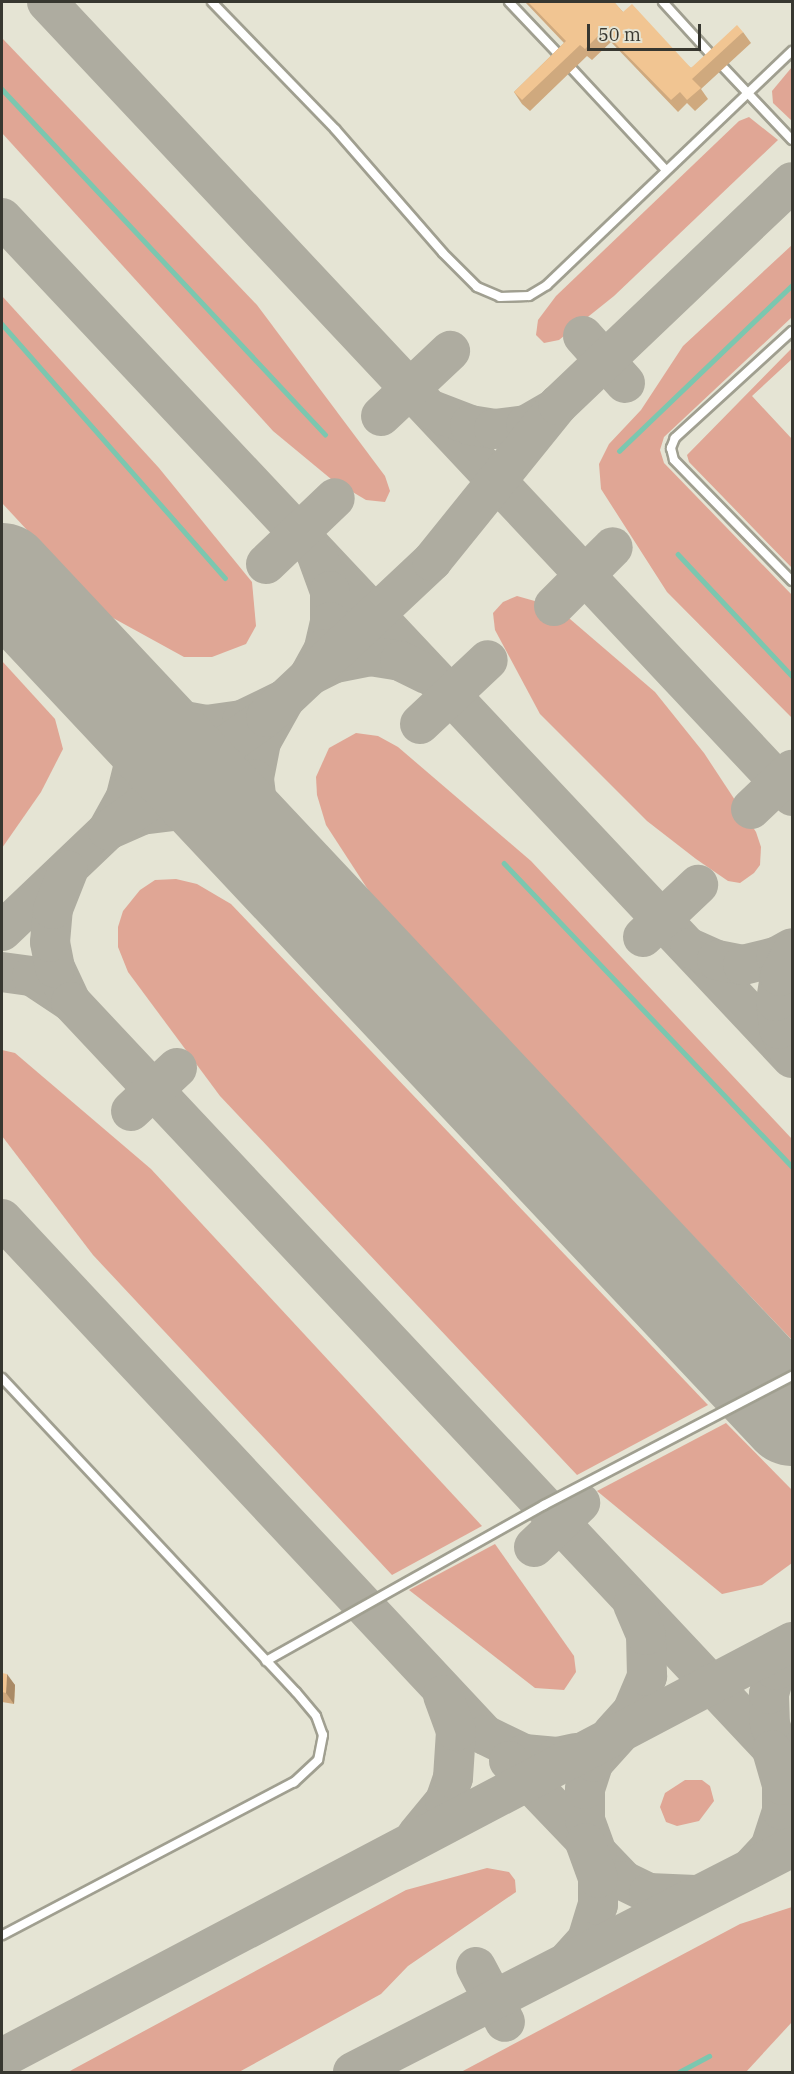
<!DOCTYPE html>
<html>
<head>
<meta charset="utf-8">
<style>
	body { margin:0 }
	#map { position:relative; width:794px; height:2074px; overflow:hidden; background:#e5e4d4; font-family:"IBM Plex Serif",serif }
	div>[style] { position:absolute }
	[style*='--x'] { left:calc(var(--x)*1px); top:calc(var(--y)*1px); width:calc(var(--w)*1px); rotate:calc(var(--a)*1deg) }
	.green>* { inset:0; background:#e0a695 }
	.stream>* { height:4.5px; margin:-2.25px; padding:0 2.25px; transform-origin:2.25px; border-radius:2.25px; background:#7bc7af }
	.taxiway>* { height:40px; margin:-20px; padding:0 20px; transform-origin:20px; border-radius:20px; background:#aeaca0 }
	.runway>* { height:102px; margin:-51px; padding:0 51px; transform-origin:51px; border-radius:51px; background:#aeaca0 }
	.roads { filter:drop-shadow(2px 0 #a09f90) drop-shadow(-2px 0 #a09f90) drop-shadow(0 2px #a09f90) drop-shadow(0 -2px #a09f90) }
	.lane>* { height:8px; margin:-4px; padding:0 4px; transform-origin:4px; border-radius:4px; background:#fff }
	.wall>* { inset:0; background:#cfa97e }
	.shaded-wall>* { inset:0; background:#a98a66 }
	.building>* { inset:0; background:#f1c592 }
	span { translate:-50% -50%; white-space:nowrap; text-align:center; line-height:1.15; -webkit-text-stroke:6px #e5e4d4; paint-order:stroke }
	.frame { position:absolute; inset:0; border:3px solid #373730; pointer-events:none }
	.scale { position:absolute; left:587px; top:24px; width:114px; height:27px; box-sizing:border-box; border:3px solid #373730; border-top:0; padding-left:8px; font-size:18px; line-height:21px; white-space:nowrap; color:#373730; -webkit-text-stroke:4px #e5e4d4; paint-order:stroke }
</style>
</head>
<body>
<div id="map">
	<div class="green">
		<div style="clip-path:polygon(2px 38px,257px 305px,385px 476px,390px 491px,385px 502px,366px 500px,331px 479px,273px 431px,2px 133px)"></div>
		<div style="clip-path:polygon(792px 67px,792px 121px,773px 103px,772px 91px)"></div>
		<div style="clip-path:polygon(749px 117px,778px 140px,614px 296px,559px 340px,544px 343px,536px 335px,538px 320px,556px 296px,739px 121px)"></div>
		<div style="clip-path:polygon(792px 245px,792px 317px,664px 437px,660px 450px,664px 463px,792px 595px,792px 718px,667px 592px,601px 489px,599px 464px,609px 444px,641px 410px,683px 346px)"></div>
		<div style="clip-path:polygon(2px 296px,159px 468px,252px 582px,256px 626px,246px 644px,212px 657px,184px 657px,104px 613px,2px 503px)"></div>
		<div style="clip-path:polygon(792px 348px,792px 359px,752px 396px,792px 439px,792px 568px,689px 462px,687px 455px)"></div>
		<div style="clip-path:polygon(517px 596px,556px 607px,655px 692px,704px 753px,756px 832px,761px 847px,760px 865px,754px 873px,740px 883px,728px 881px,696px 859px,647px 821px,540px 714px,495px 630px,493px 613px,503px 602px)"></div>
		<div style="clip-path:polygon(2px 661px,55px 719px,63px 749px,41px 792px,2px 848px)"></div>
		<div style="clip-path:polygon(356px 733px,378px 736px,398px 747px,531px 861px,792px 1139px,792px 1340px,378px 905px,326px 825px,317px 795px,316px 777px,329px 748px)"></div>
		<div style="clip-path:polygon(176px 879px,197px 884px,231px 904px,708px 1405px,577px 1475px,220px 1096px,128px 972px,118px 947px,118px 927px,123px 911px,140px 890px,155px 880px)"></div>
		<div style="clip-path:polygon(2px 1050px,15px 1053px,151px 1169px,482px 1526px,392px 1575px,93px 1255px,2px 1136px)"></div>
		<div style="clip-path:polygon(726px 1423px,792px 1490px,792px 1563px,762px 1585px,722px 1594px,597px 1491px)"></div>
		<div style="clip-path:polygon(495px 1544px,574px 1656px,576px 1672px,564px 1690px,535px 1688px,409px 1590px)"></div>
		<div style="clip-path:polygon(685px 1780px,702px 1780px,710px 1786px,714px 1801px,699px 1821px,677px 1826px,666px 1822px,660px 1807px,665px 1793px)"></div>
		<div style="clip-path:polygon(487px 1868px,509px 1872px,515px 1880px,516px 1892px,408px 1966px,381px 1994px,239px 2072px,68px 2072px,406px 1890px)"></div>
		<div style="clip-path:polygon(792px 1907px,792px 2022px,746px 2072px,461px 2072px,740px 1924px)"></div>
	</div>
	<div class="stream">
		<div style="--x:2;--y:89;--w:473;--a:46.9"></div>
		<div style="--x:2;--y:324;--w:338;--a:48.7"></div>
		<div style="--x:619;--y:451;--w:240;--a:-43.8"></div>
		<div style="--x:678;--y:554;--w:167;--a:46.9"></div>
		<div style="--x:504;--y:863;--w:418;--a:46.5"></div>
		<div style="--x:679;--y:2072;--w:34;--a:-28"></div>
	</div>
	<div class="taxiway">
		<div style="--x:47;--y:2;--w:1089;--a:46.82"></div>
		<div style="--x:2;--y:218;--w:1153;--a:46.76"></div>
		<div style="--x:583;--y:336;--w:63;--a:48.2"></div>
		<div style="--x:434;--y:411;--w:39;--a:21"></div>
		<div style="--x:470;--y:425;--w:24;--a:9"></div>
		<div style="--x:494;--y:429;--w:32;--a:-7"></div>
		<div style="--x:526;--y:425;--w:30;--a:-30"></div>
		<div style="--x:381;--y:416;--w:95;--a:-43.3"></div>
		<div style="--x:317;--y:556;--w:37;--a:70"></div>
		<div style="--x:330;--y:591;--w:31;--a:90"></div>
		<div style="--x:330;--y:622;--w:28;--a:103"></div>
		<div style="--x:324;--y:649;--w:31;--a:119"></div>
		<div style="--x:309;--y:676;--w:29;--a:-27"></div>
		<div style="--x:335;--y:663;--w:36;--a:-11"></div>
		<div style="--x:370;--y:656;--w:30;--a:9"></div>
		<div style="--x:400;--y:661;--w:30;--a:26"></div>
		<div style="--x:266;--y:564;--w:95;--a:-43.7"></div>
		<div style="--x:554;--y:606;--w:83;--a:-45"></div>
		<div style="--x:114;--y:694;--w:43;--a:29.6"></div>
		<div style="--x:151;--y:715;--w:56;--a:10.3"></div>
		<div style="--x:206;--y:725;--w:36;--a:-8"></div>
		<div style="--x:242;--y:720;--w:48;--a:-26"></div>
		<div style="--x:285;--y:699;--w:49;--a:119.2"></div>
		<div style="--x:261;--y:742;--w:38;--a:101"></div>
		<div style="--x:254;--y:779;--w:49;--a:83"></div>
		<div style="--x:260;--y:828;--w:50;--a:63.9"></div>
		<div style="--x:114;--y:694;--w:44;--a:67.5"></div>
		<div style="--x:131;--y:735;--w:29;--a:84"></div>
		<div style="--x:134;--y:764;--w:34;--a:104"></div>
		<div style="--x:126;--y:797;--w:38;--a:119"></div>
		<div style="--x:108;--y:830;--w:36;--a:-24"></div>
		<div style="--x:141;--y:815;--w:39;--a:-7"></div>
		<div style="--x:180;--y:810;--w:43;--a:13.4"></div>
		<div style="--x:222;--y:820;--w:32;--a:34"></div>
		<div style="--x:420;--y:724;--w:93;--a:-43.3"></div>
		<div style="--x:751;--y:809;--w:57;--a:-43.6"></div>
		<div style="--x:2;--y:931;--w:146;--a:-43.6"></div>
		<div style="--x:108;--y:830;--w:194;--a:-35.6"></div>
		<div style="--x:266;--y:717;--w:228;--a:-43.2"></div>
		<div style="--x:432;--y:561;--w:201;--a:-51.1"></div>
		<div style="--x:558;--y:405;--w:323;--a:-43.6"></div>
		<div style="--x:643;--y:937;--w:76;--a:-43.4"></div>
		<div style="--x:690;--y:948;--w:30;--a:24"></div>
		<div style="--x:717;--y:960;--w:26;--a:11"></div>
		<div style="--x:743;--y:965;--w:34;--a:-14"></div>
		<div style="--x:776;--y:957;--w:18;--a:-29"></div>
		<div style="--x:2;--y:972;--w:30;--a:8"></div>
		<div style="--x:32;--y:976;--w:47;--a:33.7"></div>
		<div style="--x:71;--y:1002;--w:38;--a:-115"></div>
		<div style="--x:55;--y:968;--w:26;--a:-101"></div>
		<div style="--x:50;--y:942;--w:33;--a:-85"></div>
		<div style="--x:53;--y:909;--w:41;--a:-68.5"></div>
		<div style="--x:71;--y:1002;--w:1053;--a:46.81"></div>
		<div style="--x:789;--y:1052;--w:25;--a:-113"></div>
		<div style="--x:779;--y:1029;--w:28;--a:-96"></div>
		<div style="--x:776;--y:1001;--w:25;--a:-81"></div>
		<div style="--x:780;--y:976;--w:27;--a:-63"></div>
		<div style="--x:131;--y:1111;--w:63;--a:-43.1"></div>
		<div style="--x:2;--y:1219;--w:707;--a:46.89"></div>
		<div style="--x:485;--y:1735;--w:43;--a:26"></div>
		<div style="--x:524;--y:1754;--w:33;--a:5"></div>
		<div style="--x:557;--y:1757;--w:19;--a:-12"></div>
		<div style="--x:534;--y:1547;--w:64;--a:-43.7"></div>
		<div style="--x:612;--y:1734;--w:30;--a:-48"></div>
		<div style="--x:632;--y:1712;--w:39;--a:-67"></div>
		<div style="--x:647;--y:1676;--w:41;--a:-91.4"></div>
		<div style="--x:646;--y:1635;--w:33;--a:-113"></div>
		<div style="--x:781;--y:1755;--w:32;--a:-110"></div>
		<div style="--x:770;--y:1725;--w:31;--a:-92"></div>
		<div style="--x:769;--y:1694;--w:25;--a:-74"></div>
		<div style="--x:776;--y:1670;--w:28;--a:-55"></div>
		<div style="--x:509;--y:1761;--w:166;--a:46.2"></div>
		<div style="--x:624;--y:1881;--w:28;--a:26"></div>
		<div style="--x:649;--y:1893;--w:46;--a:2.5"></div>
		<div style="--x:417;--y:1835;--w:44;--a:-50.5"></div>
		<div style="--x:445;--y:1801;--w:24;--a:-71"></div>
		<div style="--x:453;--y:1778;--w:47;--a:-86.3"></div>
		<div style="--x:456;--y:1731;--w:38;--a:-110"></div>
		<div style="--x:597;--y:1853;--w:35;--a:-110"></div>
		<div style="--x:585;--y:1820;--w:31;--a:-90"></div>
		<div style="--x:585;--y:1789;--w:28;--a:-72"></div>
		<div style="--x:594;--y:1762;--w:36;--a:-48"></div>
		<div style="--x:752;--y:1867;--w:26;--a:-47"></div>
		<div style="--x:770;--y:1848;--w:40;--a:-72"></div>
		<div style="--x:782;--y:1810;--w:25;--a:-90"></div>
		<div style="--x:782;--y:1785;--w:36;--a:-106"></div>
		<div style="--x:569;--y:1960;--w:27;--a:-48"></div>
		<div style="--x:587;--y:1940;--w:37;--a:-73"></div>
		<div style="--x:598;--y:1905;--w:27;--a:-90"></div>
		<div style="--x:598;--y:1878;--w:37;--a:-110"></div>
		<div style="--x:476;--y:1967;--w:62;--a:62.2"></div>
		<div style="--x:2;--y:2058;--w:893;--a:-27.77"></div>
		<div style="--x:353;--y:2072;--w:493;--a:-27.1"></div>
	</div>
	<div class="runway">
		<div style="--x:2;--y:574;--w:1154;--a:46.79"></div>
	</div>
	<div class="roads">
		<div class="lane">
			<div style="--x:212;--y:2;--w:177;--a:45.9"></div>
			<div style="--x:335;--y:129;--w:164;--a:48.9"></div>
			<div style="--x:443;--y:253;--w:48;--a:45"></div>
			<div style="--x:477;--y:287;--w:25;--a:23"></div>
			<div style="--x:500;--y:297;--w:29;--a:-2"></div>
			<div style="--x:529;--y:296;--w:21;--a:-31"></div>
			<div style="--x:547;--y:285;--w:339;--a:-43.7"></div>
			<div style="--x:509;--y:2;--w:79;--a:46.5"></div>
			<div style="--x:663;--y:2;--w:77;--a:47.6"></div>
			<div style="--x:724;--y:68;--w:99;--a:46.6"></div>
			<div style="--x:573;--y:70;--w:137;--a:47.1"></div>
			<div style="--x:792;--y:331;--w:159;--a:137.6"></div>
			<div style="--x:675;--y:438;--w:11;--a:112"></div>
			<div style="--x:671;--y:448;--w:12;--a:76"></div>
			<div style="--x:674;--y:460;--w:169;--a:45.7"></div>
			<div style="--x:2;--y:1378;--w:430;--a:46.9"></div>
			<div style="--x:296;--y:1692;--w:31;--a:50"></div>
			<div style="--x:316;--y:1716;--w:20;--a:70"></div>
			<div style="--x:323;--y:1735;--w:25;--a:101"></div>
			<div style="--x:318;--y:1760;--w:33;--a:137"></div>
			<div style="--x:294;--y:1782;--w:330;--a:152.3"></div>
			<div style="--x:266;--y:1661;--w:319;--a:-29.3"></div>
			<div style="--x:544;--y:1505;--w:280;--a:-27.5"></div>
		</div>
	</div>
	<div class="wall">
		<div style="clip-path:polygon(525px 2px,614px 2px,623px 12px,691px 68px,743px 32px,751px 43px,701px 89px,708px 99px,695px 111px,687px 103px,678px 112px,611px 42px,592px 60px,587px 56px,530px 111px,522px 104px,514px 92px,564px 43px)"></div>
		<div style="clip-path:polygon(2px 1673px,15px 1685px,14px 1704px,2px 1702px)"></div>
	</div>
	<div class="shaded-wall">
		<div style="clip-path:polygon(7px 1674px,15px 1685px,14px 1704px,6px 1693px)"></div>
	</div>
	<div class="building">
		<div style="clip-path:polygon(528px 2px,614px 2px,623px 12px,632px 4px,691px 68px,737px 25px,743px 32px,692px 79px,701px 88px,687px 100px,680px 92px,671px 100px,603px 31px,585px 49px,580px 45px,522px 100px,514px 92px,566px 41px)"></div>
		<div style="clip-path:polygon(2px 1673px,7px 1674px,6px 1693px,2px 1692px)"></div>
	</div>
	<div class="frame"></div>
	<div class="scale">50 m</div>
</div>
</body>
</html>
